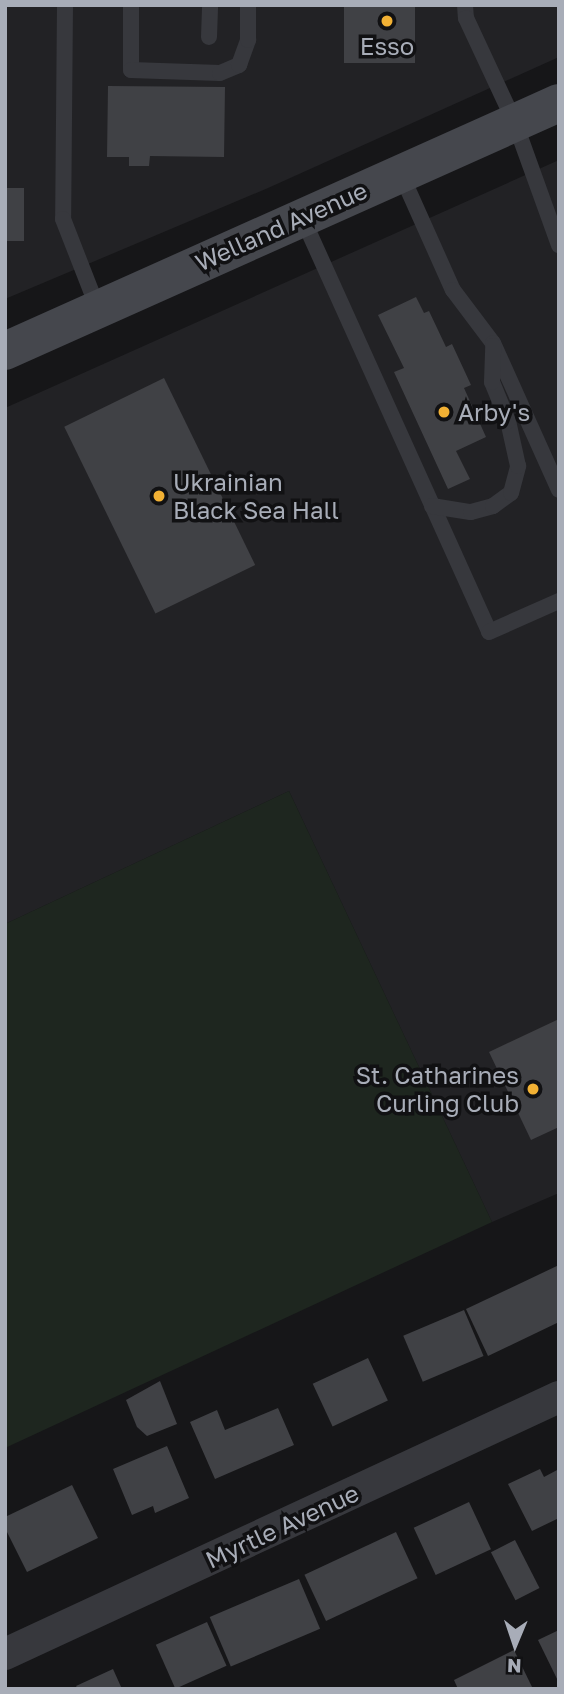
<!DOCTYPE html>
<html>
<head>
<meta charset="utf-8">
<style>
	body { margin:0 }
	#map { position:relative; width:564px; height:1694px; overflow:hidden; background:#161618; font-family:"Golos Text",sans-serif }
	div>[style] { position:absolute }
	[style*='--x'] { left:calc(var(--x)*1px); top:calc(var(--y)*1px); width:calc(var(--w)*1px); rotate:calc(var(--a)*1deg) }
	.built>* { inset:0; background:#222225 }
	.green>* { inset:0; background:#1e261f }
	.building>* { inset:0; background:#404145; transform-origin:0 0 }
	.lane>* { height:16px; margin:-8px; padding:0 8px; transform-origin:8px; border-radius:8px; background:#37383d }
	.street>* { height:32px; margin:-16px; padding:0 16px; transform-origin:16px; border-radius:16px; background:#37383d }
	.secondary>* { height:38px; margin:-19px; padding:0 19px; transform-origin:19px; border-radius:19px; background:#45474d }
	.dots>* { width:19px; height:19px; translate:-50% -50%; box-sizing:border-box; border:4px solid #111113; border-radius:50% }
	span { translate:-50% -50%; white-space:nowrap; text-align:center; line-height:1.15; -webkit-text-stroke:7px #111113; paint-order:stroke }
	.poi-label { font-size:24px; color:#a8adb8 }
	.left { translate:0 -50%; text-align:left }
	.right { translate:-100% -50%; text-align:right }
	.street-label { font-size:24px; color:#a8adb8 }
	.frame { position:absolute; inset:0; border:7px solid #a8adb8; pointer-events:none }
	.north { position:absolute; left:480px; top:1610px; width:70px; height:70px; -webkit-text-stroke:5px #111113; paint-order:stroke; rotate:182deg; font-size:19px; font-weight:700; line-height:28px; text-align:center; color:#a8adb8 }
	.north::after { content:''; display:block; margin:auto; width:24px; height:32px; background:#a8adb8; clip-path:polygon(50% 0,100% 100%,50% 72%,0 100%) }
</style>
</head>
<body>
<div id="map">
	<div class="built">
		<div style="clip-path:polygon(5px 5px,559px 5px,559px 57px,268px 188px,5px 299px)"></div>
		<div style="clip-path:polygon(559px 160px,559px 1193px,492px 1222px,289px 791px,5px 924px,5px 408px)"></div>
	</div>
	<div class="green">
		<div style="clip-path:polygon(289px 791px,492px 1222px,5px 1448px,5px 924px)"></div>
	</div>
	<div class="building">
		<div style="left:344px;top:5px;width:71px;height:58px"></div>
		<div style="clip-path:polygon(108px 86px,225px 87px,224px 157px,150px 156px,149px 166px,129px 166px,129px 157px,107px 157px)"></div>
		<div style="left:5px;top:188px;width:19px;height:53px"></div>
		<div style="clip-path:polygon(416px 297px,424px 313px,429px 311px,446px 347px,452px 344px,471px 385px,464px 388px,486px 437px,456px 451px,470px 479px,448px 489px,394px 372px,404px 368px,378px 315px)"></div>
		<div style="left:164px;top:378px;width:208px;height:111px;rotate:64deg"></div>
		<div style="clip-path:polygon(559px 1019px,559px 1127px,531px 1140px,489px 1052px)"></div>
		<div style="clip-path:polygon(559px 1265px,559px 1322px,488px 1356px,466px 1309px)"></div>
		<div style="left:464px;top:1310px;width:50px;height:66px;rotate:67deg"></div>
		<div style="left:368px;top:1358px;width:47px;height:61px;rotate:65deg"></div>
		<div style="clip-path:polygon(160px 1381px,177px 1424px,147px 1436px,137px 1427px,126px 1400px)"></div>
		<div style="clip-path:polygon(278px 1408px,294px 1445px,215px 1479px,190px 1422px,217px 1410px,225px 1430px)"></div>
		<div style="clip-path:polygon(167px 1446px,189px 1498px,155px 1513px,153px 1506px,132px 1515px,113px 1469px)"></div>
		<div style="clip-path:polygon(540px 1469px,544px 1477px,559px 1469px,559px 1518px,532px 1531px,508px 1484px)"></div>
		<div style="clip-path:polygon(72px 1485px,98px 1538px,27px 1572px,5px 1528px,5px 1517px)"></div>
		<div style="left:469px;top:1502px;width:52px;height:61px;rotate:65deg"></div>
		<div style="left:396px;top:1532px;width:51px;height:101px;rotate:65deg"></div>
		<div style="left:515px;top:1540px;width:54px;height:27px;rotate:63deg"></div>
		<div style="left:299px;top:1579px;width:54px;height:97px;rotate:67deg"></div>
		<div style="left:207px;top:1622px;width:48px;height:56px;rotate:66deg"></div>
		<div style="clip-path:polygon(559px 1630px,559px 1683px,538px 1640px)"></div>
		<div style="clip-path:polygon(514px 1650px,533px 1689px,458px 1689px,454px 1680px)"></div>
		<div style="clip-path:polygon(113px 1669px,122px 1689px,78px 1689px,76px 1686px)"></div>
	</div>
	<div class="lane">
		<div style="--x:65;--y:5;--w:214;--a:90.5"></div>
		<div style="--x:63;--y:219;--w:97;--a:68.7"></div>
		<div style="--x:131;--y:5;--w:65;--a:90"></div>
		<div style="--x:131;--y:70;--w:89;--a:1.9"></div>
		<div style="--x:220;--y:73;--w:21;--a:-23"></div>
		<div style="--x:239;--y:65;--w:27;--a:-70"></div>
		<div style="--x:248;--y:40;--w:35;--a:-90"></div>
		<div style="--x:465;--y:5;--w:13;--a:86"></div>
		<div style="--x:466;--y:18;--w:116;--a:65"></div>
		<div style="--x:515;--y:123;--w:130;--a:70.2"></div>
		<div style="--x:209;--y:37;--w:32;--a:-88"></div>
		<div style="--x:401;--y:174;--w:127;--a:65.9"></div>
		<div style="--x:453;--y:290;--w:66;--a:53"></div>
		<div style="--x:493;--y:343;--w:161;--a:65.8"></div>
		<div style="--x:302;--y:217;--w:455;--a:65.7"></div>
		<div style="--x:489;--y:632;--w:77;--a:-23.9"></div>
		<div style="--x:432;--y:506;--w:39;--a:9"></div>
		<div style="--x:471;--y:512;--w:23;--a:-15"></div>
		<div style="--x:493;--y:506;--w:22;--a:-36"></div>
		<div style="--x:511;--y:493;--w:28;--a:-75"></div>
		<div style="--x:518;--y:466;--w:46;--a:-102.5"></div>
		<div style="--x:508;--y:421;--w:42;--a:-112.3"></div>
		<div style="--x:492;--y:382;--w:36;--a:-88"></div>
	</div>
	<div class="street">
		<div style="--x:5;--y:1654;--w:611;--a:-24.89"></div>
	</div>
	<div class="secondary">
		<div style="--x:5;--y:351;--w:607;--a:-24.12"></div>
	</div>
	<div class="dots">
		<div style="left:387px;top:21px;background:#f2b134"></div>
		<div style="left:444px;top:412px;background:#f2b134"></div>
		<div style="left:159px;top:496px;background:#f2b134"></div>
		<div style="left:533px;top:1089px;background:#f2b134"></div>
	</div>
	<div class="poi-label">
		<span style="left:387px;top:46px">Esso</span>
		<span class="left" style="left:458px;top:412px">Arby's</span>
		<span class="left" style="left:173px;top:496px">Ukrainian<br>Black Sea Hall</span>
		<span class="right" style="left:519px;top:1089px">St. Catharines<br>Curling Club</span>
	</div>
	<div class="street-label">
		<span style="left:281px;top:226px;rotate:-24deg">Welland Avenue</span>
		<span style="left:282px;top:1526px;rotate:-25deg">Myrtle Avenue</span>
	</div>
	<div class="frame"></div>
	<div class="north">N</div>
</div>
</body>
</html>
